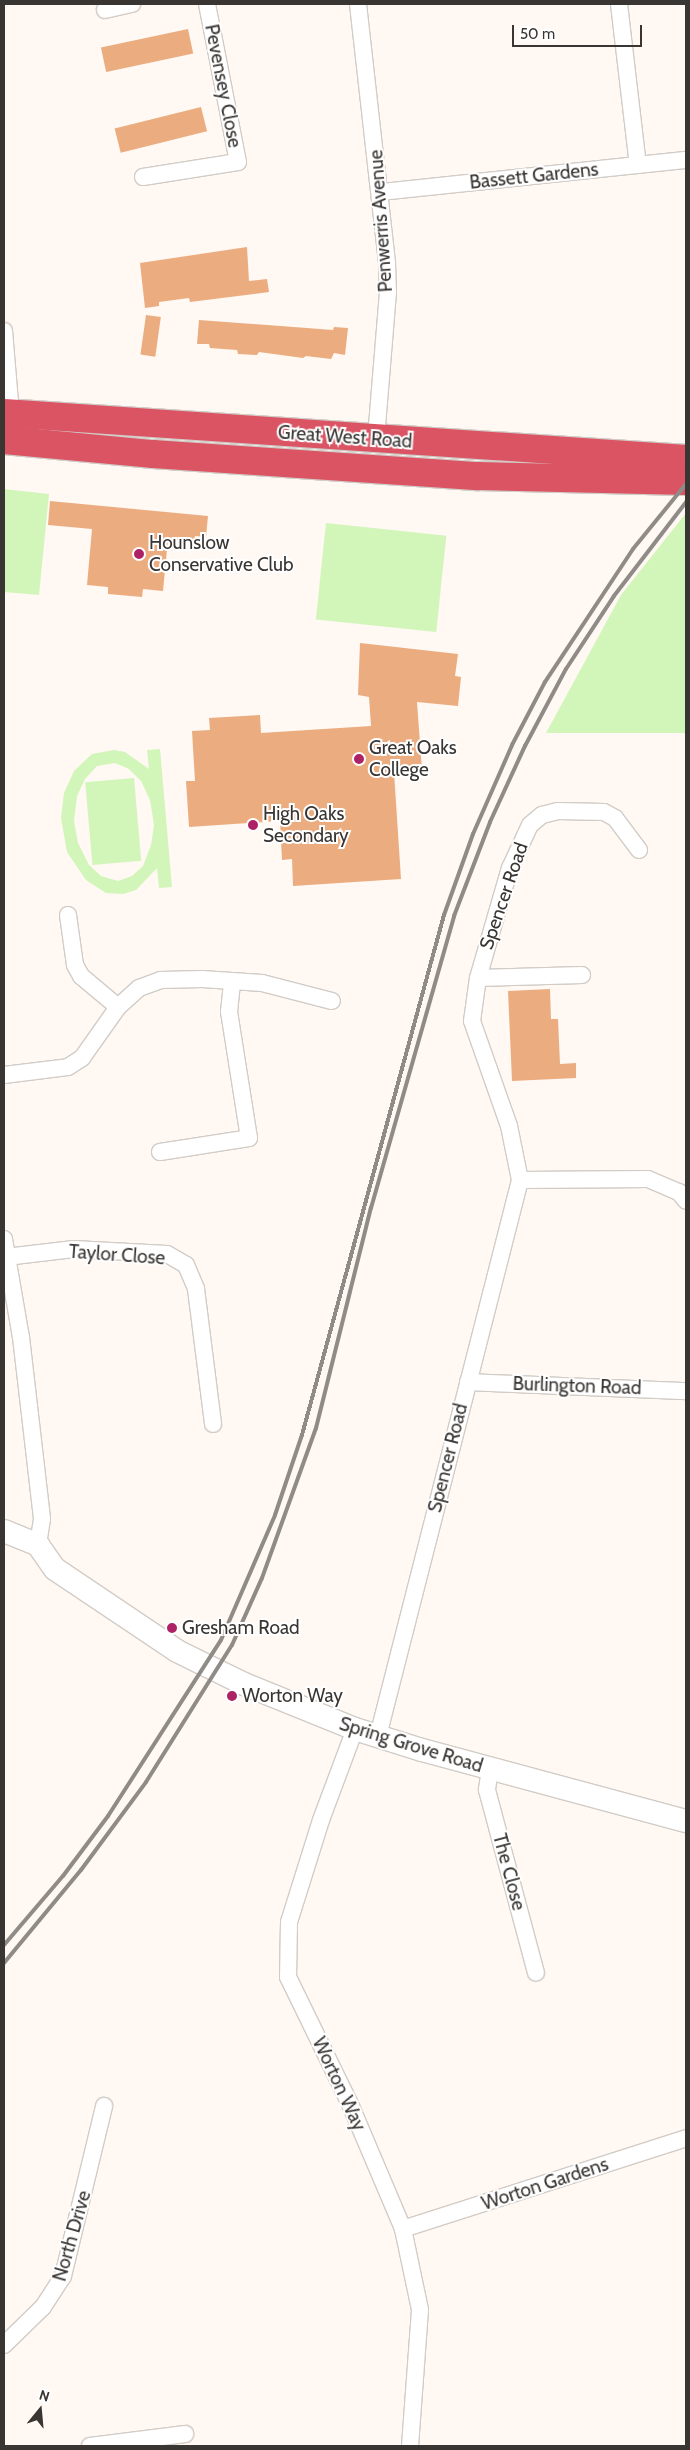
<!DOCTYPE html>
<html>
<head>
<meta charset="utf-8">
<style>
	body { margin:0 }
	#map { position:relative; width:690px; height:2450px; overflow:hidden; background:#fff8f3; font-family:Cabin,sans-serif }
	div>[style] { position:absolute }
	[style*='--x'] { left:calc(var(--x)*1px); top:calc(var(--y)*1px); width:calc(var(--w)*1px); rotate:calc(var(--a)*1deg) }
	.green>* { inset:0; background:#d2f5ba; transform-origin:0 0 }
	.building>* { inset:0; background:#ebad7f; transform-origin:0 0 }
	.roads { filter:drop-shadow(1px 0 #d2ccc7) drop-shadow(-1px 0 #d2ccc7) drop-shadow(0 1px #d2ccc7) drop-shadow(0 -1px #d2ccc7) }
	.street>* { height:16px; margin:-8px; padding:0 8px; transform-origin:8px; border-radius:8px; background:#fff }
	.secondary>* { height:22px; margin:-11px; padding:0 11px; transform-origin:11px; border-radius:11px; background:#fff }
	.highway>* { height:28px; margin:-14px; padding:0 14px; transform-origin:14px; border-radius:14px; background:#da5464 }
	.rail>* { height:4px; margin:-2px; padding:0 2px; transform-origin:2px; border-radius:2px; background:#8f8b87 }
	.dots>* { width:14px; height:14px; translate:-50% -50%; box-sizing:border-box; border:2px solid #fff; border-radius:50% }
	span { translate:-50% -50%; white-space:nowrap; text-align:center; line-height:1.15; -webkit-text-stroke:4px #fff; paint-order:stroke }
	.street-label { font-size:19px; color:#383533 }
	.poi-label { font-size:19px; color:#383533 }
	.left { translate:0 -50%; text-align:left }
	.frame { position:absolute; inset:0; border:5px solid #383533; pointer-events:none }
	.north { position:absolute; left:15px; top:2385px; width:50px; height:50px; -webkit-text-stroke:4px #fff; paint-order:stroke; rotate:17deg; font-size:14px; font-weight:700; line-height:20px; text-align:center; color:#383533 }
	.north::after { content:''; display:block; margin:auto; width:18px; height:22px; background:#383533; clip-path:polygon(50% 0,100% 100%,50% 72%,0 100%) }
	.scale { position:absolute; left:512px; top:25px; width:130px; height:22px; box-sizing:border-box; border:2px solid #383533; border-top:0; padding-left:6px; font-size:15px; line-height:18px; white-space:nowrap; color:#383533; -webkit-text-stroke:4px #fff; paint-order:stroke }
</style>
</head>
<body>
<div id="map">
	<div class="green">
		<div style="clip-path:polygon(4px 489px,49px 494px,39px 595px,4px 592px)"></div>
		<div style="clip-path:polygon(686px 513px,686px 733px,546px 733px,621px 595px)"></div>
		<div style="left:326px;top:523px;width:121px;height:97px;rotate:6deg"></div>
		<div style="clip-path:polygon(evenodd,160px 749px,172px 887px,159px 888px,157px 868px,136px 890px,123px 894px,106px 893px,86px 880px,67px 852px,61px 818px,64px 793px,74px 771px,92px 754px,114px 750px,125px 752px,149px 769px,147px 750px,160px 749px,115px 763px,129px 769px,141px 781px,150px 800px,154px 825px,151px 845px,143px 866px,132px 876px,118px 881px,101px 876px,89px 865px,78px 843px,74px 821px,77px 796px,85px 779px,97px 766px,115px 763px)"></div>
		<div style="left:134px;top:778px;width:83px;height:49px;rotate:85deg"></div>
	</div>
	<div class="building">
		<div style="left:188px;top:29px;width:25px;height:89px;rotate:78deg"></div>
		<div style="left:201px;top:107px;width:25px;height:89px;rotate:76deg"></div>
		<div style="clip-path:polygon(247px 247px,249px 281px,267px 279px,269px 292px,190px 302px,189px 298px,159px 302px,159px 306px,145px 308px,140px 263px)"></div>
		<div style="left:146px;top:315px;width:15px;height:40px;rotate:8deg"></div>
		<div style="clip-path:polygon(199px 320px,333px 330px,334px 327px,348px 328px,345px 355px,334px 353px,331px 359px,306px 356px,303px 358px,259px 352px,257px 355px,238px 354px,237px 350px,210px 348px,209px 344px,197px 344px)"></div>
		<div style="clip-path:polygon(50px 501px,208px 516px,206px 537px,195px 536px,194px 542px,168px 539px,163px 591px,143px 589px,142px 597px,108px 594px,108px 587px,87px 585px,92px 529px,48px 525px)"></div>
		<div style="clip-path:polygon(360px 643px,458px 654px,455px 676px,461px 677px,458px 706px,417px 702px,422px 770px,394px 772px,401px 879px,293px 886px,292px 859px,282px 860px,280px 821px,189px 827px,186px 781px,195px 781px,192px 731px,210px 730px,209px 718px,260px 715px,261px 733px,371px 726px,369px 697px,358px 695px)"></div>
		<div style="clip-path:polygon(550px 989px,551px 1019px,558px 1019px,560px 1064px,576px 1063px,576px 1078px,512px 1081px,508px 991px)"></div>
	</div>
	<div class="roads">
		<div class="street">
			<div style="--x:358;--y:4;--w:262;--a:83.6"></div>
			<div style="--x:387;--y:264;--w:28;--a:88"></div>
			<div style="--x:388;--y:292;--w:147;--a:94.7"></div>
			<div style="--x:619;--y:4;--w:162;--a:83.3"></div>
			<div style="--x:105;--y:10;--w:28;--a:-13"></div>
			<div style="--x:143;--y:177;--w:96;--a:-9"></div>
			<div style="--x:238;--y:162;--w:161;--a:-101.1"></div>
			<div style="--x:381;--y:192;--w:307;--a:-6"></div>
			<div style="--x:4;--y:331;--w:83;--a:85.2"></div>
			<div style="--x:68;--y:915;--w:50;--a:82"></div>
			<div style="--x:75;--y:965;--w:13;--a:61"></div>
			<div style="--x:81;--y:976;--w:48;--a:40"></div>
			<div style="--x:582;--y:975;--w:104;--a:178.3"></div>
			<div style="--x:478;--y:978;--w:115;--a:-73.8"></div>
			<div style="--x:510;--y:868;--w:47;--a:-65.1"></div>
			<div style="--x:530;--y:825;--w:16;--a:-40"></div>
			<div style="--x:542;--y:815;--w:16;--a:-14"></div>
			<div style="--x:558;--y:811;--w:46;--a:1.2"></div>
			<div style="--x:604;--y:812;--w:13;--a:29"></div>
			<div style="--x:615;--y:818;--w:40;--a:53"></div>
			<div style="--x:4;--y:1075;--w:64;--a:-7.1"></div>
			<div style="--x:68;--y:1067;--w:17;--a:-33"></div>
			<div style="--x:82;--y:1058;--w:62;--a:-54.8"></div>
			<div style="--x:118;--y:1007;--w:28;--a:-42"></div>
			<div style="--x:139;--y:988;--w:23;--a:-20"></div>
			<div style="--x:161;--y:980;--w:41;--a:-1.4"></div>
			<div style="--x:202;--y:979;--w:60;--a:3.8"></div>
			<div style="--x:262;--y:983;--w:72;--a:14.4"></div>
			<div style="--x:160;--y:1152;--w:90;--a:-8.9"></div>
			<div style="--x:249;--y:1138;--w:128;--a:-99"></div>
			<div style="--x:229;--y:1012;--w:31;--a:-84"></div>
			<div style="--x:520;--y:1180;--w:128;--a:-0.4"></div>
			<div style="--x:648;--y:1179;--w:34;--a:23"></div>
			<div style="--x:679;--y:1192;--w:11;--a:52"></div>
			<div style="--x:4;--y:1239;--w:99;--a:80.2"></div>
			<div style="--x:21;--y:1337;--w:183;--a:83.4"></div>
			<div style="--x:42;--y:1519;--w:26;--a:99"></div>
			<div style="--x:6;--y:1257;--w:68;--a:-6.7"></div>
			<div style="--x:74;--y:1249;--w:93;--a:3.1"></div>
			<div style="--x:167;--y:1254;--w:22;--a:30"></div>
			<div style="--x:186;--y:1265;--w:26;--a:67"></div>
			<div style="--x:196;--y:1289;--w:136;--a:82.8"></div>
			<div style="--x:468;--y:1382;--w:218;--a:2.4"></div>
			<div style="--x:355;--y:1729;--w:97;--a:110.5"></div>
			<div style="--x:321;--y:1820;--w:107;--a:107.4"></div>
			<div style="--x:289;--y:1922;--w:55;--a:91"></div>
			<div style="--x:288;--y:1977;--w:141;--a:64"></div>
			<div style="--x:350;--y:2104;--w:136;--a:67"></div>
			<div style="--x:403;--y:2229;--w:83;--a:78.1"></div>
			<div style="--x:420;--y:2310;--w:136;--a:94.2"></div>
			<div style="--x:378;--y:1736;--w:574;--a:-75.67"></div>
			<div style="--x:520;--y:1180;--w:55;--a:-101.5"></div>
			<div style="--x:509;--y:1126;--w:111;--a:-109.4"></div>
			<div style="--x:472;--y:1021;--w:43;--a:-82.1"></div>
			<div style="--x:490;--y:1770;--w:20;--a:99"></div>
			<div style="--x:487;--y:1790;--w:189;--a:75"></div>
			<div style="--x:403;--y:2229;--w:297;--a:-17.8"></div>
			<div style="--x:4;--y:2345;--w:54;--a:-44.3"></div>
			<div style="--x:43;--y:2307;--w:37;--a:-57"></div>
			<div style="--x:63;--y:2276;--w:175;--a:-76.4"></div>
			<div style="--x:90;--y:2446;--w:96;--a:-7.2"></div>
		</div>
		<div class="secondary">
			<div style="--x:4;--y:1531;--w:37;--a:22"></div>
			<div style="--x:38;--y:1545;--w:29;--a:55"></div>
			<div style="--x:55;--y:1569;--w:147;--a:33.9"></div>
			<div style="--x:177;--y:1651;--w:75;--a:26.2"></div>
			<div style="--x:244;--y:1684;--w:120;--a:22.1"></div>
			<div style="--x:355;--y:1729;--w:70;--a:17.4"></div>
			<div style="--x:422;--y:1750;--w:273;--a:15.1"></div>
		</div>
		<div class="highway">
			<div style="--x:4;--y:413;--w:684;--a:3.86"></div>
			<div style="--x:4;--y:440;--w:150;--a:5.4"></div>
			<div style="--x:153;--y:454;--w:326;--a:3.9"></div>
			<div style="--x:478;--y:476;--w:208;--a:1.4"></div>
		</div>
	</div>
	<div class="rail">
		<div style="--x:4;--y:1945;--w:91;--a:-49.5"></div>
		<div style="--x:63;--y:1876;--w:75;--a:-53.1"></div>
		<div style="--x:108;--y:1816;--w:209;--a:-57.3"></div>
		<div style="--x:221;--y:1640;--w:136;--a:-66.6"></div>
		<div style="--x:275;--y:1515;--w:84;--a:-71.4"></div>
		<div style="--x:302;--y:1435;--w:539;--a:-74.73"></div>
		<div style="--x:444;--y:915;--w:86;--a:-70.3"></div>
		<div style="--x:473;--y:834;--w:97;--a:-66.3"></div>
		<div style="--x:512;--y:745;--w:71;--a:-62.4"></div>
		<div style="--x:545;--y:682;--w:159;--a:-56.5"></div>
		<div style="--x:633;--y:549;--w:84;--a:-50.8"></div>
		<div style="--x:4;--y:1963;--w:121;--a:-50.4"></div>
		<div style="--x:81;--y:1870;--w:109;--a:-53.5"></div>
		<div style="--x:146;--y:1782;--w:162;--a:-57.9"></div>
		<div style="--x:232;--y:1645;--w:73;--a:-65.9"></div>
		<div style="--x:262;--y:1578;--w:159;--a:-70.2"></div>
		<div style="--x:316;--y:1428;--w:227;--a:-76"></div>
		<div style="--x:371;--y:1208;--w:304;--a:-74.1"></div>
		<div style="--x:454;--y:916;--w:101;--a:-69"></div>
		<div style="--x:490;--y:822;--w:84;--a:-65.3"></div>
		<div style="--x:525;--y:746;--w:87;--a:-62"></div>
		<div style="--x:566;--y:669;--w:87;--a:-56.7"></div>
		<div style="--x:614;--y:596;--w:118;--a:-52.5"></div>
	</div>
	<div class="dots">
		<div style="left:139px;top:554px;background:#ac2264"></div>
		<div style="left:359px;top:759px;background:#ac2264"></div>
		<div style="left:253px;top:825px;background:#ac2264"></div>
		<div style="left:172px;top:1628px;background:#ac2264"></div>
		<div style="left:232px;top:1696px;background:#ac2264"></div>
	</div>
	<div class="street-label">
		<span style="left:223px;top:86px;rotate:79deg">Pevensey Close</span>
		<span style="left:534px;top:176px;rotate:-6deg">Bassett Gardens</span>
		<span style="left:381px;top:221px;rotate:-94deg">Penwerris Avenue</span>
		<span style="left:345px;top:437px;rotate:4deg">Great West Road</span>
		<span style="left:504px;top:896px;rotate:-71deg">Spencer Road</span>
		<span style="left:117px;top:1255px;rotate:4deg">Taylor Close</span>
		<span style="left:577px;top:1386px;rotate:2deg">Burlington Road</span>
		<span style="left:448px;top:1458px;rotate:-76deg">Spencer Road</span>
		<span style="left:411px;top:1745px;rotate:17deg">Spring Grove Road</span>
		<span style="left:509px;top:1872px;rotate:75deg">The Close</span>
		<span style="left:339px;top:2084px;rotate:65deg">Worton Way</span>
		<span style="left:545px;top:2184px;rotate:-18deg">Worton Gardens</span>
		<span style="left:72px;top:2236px;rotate:-74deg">North Drive</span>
	</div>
	<div class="poi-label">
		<span class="left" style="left:149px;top:554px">Hounslow<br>Conservative Club</span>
		<span class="left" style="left:369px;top:759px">Great Oaks<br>College</span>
		<span class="left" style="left:263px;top:825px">High Oaks<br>Secondary</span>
		<span class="left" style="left:182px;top:1628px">Gresham Road</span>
		<span class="left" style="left:242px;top:1696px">Worton Way</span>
	</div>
	<div class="frame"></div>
	<div class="north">N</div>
	<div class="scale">50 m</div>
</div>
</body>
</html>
